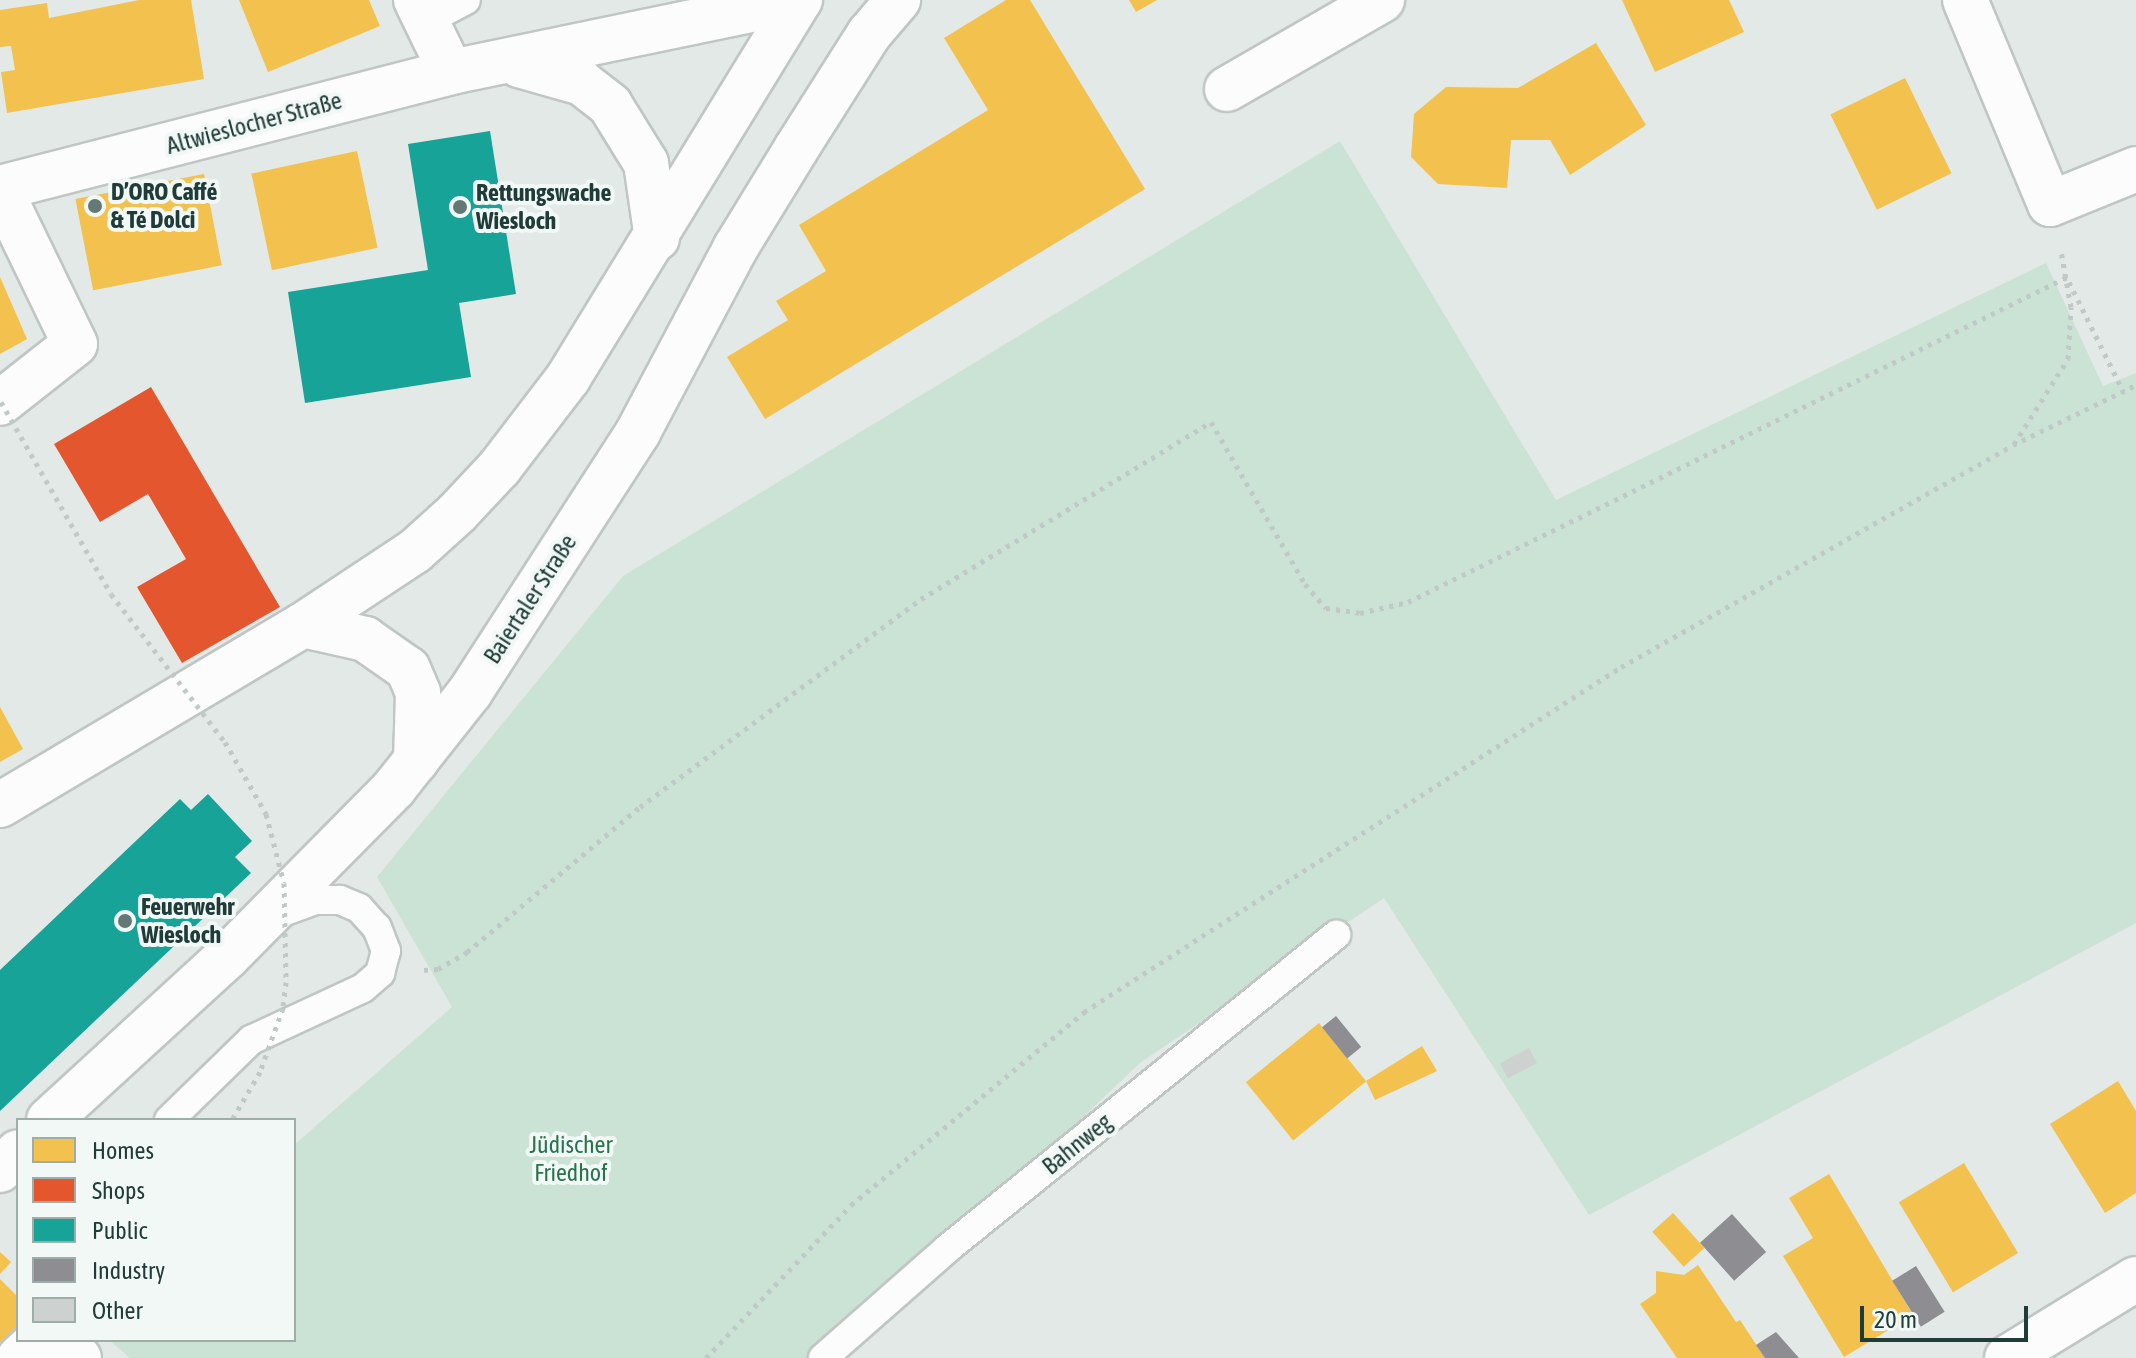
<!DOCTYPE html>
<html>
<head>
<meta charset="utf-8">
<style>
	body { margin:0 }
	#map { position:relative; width:2136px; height:1358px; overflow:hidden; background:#e3e9e7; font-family:"Asap Condensed",sans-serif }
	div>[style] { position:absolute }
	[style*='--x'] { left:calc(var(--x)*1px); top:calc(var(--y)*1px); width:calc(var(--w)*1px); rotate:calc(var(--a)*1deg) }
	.green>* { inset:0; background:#cbe3d5 }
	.homes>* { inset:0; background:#f2c14e; transform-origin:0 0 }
	.shops>* { inset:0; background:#e4572e }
	.public>* { inset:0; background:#17a398 }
	.industry>* { inset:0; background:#8d8d92; transform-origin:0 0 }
	.building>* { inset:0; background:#cdd2d1; transform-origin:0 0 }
	.path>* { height:5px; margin-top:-2.5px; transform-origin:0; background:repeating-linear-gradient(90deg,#c0c9c8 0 4px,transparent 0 10px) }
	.roads { filter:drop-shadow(2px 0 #c0c6c4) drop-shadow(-2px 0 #c0c6c4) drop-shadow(0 2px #c0c6c4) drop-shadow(0 -2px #c0c6c4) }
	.lane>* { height:28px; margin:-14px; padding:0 14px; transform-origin:14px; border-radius:14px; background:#fbfcfb }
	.street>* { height:44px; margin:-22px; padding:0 22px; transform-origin:22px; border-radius:22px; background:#fbfcfb }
	.secondary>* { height:44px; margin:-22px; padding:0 22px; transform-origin:22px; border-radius:22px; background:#fbfcfb }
	.path-bridge>* { height:5px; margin-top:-2.5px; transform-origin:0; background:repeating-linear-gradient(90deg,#c0c9c8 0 4px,transparent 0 10px) }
	.dots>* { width:22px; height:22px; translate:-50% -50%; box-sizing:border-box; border:4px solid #f1f8f5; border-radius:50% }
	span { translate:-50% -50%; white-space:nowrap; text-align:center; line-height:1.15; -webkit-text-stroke:8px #f1f8f5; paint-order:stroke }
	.street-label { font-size:24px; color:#203c38 }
	.poi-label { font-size:24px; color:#203c38; font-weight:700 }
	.left { translate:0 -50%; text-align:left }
	.park-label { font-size:24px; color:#29744f }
	.legend { position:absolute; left:16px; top:1118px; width:280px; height:224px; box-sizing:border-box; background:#f1f8f5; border:2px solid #9dada9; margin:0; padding:10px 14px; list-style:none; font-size:24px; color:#203c38 }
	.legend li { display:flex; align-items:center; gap:16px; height:40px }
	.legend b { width:40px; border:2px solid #9dada9 }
	.scale { position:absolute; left:1860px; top:1306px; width:168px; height:36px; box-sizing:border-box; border:4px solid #203c38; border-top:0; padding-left:10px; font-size:24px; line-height:28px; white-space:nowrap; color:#203c38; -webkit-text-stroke:6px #f1f8f5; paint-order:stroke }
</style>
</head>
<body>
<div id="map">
	<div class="green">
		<div style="clip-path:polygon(1340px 141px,1556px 500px,2046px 263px,2103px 386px,2136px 373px,2136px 923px,1589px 1215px,1384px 898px,1140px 1063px,829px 1358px,130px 1358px,109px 1340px,294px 1340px,294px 1145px,452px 1007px,377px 877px,623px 576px)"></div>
	</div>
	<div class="homes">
		<div style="clip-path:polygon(139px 0,191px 0,204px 79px,7px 113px,1px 72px,15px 70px,11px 46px,0 47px,0 10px,47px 3px,49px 18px)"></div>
		<div style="clip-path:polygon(239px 0,369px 0,380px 26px,268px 72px)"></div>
		<div style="clip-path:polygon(1006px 0,1030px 0,1145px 189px,765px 419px,727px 357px,788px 320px,776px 301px,826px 271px,799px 225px,988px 110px,944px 38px)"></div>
		<div style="clip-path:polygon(1129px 0,1157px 0,1136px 12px)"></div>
		<div style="clip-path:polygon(1622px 0,1729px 0,1744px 32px,1655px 72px)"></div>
		<div style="clip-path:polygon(1596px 43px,1646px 125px,1570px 175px,1550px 140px,1511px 140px,1507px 188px,1438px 184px,1411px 157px,1414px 114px,1446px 87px,1518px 88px)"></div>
		<div style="left:1905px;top:78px;width:106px;height:83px;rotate:64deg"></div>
		<div style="left:357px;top:151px;width:99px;height:108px;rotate:78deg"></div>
		<div style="left:204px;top:174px;width:93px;height:131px;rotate:79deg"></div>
		<div style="clip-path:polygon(0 277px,27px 339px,0 354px)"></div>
		<div style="clip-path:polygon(0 707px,23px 749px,0 762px)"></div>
		<div style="left:1319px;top:1023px;width:75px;height:94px;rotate:51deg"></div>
		<div style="clip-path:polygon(1422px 1046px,1437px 1071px,1375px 1100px,1366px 1081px)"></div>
		<div style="clip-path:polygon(2118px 1081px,2136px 1111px,2136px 1193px,2105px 1213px,2050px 1124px)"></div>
		<div style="left:1964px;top:1163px;width:105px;height:76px;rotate:59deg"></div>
		<div style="clip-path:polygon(1829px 1174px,1913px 1315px,1844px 1357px,1783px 1256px,1813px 1238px,1789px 1198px)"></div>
		<div style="left:1673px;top:1213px;width:47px;height:28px;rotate:48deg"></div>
		<div style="clip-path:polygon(0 1252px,11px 1262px,0 1274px)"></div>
		<div style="clip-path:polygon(1698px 1265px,1736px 1322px,1740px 1320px,1765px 1358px,1677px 1358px,1640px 1304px,1656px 1293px,1656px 1271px,1684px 1275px)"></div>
		<div style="clip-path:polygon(0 1279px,18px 1297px,18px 1335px,0 1354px)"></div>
	</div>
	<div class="shops">
		<div style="clip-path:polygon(151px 387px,280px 607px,182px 663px,137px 587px,186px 559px,148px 494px,100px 522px,54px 444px)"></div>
	</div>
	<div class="public">
		<div style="clip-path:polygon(490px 131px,516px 294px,459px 303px,471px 377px,305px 403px,288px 292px,428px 270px,408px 144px)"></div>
		<div style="clip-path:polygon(208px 794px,252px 841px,235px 857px,251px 873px,0 1111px,0 970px,180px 799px,191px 810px)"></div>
	</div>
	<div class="industry">
		<div style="left:1336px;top:1016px;width:40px;height:18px;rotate:51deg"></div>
		<div style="left:1732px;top:1214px;width:51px;height:43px;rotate:48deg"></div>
		<div style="left:1916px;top:1266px;width:54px;height:28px;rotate:58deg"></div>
		<div style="clip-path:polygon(1776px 1332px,1799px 1358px,1765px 1358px,1756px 1345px)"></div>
	</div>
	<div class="building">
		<div style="left:1529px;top:1048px;width:17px;height:33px;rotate:62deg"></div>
	</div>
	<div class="path">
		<div style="--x:2069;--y:282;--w:122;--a:63.6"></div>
		<div style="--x:2014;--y:444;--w:101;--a:-57.6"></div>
		<div style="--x:2068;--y:359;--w:52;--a:-86.7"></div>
		<div style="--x:2071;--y:307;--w:57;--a:-100.1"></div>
		<div style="--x:424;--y:970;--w:14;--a:-4"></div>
		<div style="--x:438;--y:969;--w:34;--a:-30"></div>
		<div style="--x:467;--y:952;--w:226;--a:-40"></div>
		<div style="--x:640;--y:807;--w:350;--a:-36.5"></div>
		<div style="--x:921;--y:599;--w:340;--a:-31.4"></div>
		<div style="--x:1211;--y:422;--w:187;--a:59.9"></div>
		<div style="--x:1305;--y:584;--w:32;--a:49"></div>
		<div style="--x:1326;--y:608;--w:34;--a:8"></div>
		<div style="--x:1360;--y:613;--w:49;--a:-12.9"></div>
		<div style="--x:1408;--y:602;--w:735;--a:-26.25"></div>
		<div style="--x:706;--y:1358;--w:211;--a:-46.5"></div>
		<div style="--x:851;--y:1205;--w:303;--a:-39.6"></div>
		<div style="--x:1084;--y:1012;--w:638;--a:-32.72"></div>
		<div style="--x:1621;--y:667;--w:450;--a:-29.5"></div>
		<div style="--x:2013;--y:445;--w:137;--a:-26"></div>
	</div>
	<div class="roads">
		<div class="lane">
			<div style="--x:426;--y:21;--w:45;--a:-27.7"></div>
			<div style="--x:169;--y:1120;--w:115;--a:-44.3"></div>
			<div style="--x:251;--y:1040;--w:123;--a:-24.9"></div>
			<div style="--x:363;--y:988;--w:23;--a:-41"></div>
			<div style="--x:380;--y:973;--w:23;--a:-75"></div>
			<div style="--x:386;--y:951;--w:25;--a:-111"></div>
			<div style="--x:377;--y:928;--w:27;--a:-132"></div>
			<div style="--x:359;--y:908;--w:21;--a:-157"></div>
			<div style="--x:340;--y:900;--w:25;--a:180"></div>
			<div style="--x:315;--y:900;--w:40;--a:159.8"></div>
			<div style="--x:823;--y:1358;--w:167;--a:-41.3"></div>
			<div style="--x:948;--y:1248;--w:499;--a:-38.9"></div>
		</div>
		<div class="street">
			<div style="--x:416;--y:0;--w:80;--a:64.1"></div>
			<div style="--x:1965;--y:0;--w:221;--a:67.4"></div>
			<div style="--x:2050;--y:204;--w:93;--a:-22.1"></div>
			<div style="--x:519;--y:65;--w:66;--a:15.9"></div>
			<div style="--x:582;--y:83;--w:36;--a:38"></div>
			<div style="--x:610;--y:105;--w:68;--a:58.2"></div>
			<div style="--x:646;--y:163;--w:76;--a:81.7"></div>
			<div style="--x:1227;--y:89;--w:179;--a:-29.9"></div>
			<div style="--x:0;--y:188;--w:466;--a:-14.4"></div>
			<div style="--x:451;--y:72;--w:356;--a:-11.7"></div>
			<div style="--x:0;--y:189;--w:172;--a:64.2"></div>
			<div style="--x:75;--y:344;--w:95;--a:141.8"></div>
			<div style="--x:55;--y:1340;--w:30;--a:37"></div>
			<div style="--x:19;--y:1358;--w:26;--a:-43"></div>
			<div style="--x:2007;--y:1358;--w:151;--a:-31.5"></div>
		</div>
		<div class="secondary">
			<div style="--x:303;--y:625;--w:64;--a:12.7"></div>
			<div style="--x:365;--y:639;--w:52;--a:34.9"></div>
			<div style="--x:408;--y:669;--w:26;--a:67"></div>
			<div style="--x:418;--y:693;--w:68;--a:91.7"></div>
			<div style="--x:0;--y:805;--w:352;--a:-30.7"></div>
			<div style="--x:303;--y:625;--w:134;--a:-33.5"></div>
			<div style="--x:415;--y:551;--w:57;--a:-42.1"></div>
			<div style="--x:457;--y:513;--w:63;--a:-46.9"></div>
			<div style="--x:500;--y:467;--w:112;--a:-52.6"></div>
			<div style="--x:568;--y:378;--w:444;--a:-58.5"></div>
			<div style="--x:49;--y:1120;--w:241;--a:-42.5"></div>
			<div style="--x:227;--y:957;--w:238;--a:-45.3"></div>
			<div style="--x:394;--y:788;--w:122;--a:-51.6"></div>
			<div style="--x:470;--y:692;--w:310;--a:-57.1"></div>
			<div style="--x:638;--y:432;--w:209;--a:-62.1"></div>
			<div style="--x:736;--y:247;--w:115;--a:-58.5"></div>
			<div style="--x:796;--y:149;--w:136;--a:-57.6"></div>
			<div style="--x:869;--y:34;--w:45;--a:-49.5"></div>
			<div style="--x:0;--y:1170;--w:25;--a:-45"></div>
		</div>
	</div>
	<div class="path-bridge">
		<div style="--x:1;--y:402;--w:221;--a:60.2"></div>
		<div style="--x:111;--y:594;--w:187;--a:52.4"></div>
		<div style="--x:225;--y:742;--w:83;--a:60.3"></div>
		<div style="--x:266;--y:814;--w:71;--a:75.4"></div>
		<div style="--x:284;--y:883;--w:99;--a:88.8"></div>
		<div style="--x:286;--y:982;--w:26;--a:97"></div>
		<div style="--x:283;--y:1008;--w:68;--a:109.8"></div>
		<div style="--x:260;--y:1072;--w:56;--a:120.3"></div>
	</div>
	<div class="dots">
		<div style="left:95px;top:206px;background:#647975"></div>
		<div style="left:460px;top:207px;background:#647975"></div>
		<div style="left:125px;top:921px;background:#647975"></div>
	</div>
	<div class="street-label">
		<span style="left:254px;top:123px;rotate:-15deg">Altwieslocher Straße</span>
		<span style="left:530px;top:599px;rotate:-57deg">Baiertaler Straße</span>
		<span style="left:1077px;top:1144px;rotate:-39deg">Bahnweg</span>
	</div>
	<div class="poi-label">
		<span class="left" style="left:111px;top:206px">D’ORO Caffé<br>&amp; Té Dolci</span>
		<span class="left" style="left:476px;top:207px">Rettungswache<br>Wiesloch</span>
		<span class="left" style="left:141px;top:921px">Feuerwehr<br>Wiesloch</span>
	</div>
	<div class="park-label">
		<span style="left:571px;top:1159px">Jüdischer<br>Friedhof</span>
	</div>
	<ul class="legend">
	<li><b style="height:22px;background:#f2c14e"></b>Homes</li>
	<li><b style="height:22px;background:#e4572e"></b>Shops</li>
	<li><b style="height:22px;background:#17a398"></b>Public</li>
	<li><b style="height:22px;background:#8d8d92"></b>Industry</li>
	<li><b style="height:22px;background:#cdd2d1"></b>Other</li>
	</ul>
	<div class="scale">20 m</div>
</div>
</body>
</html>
